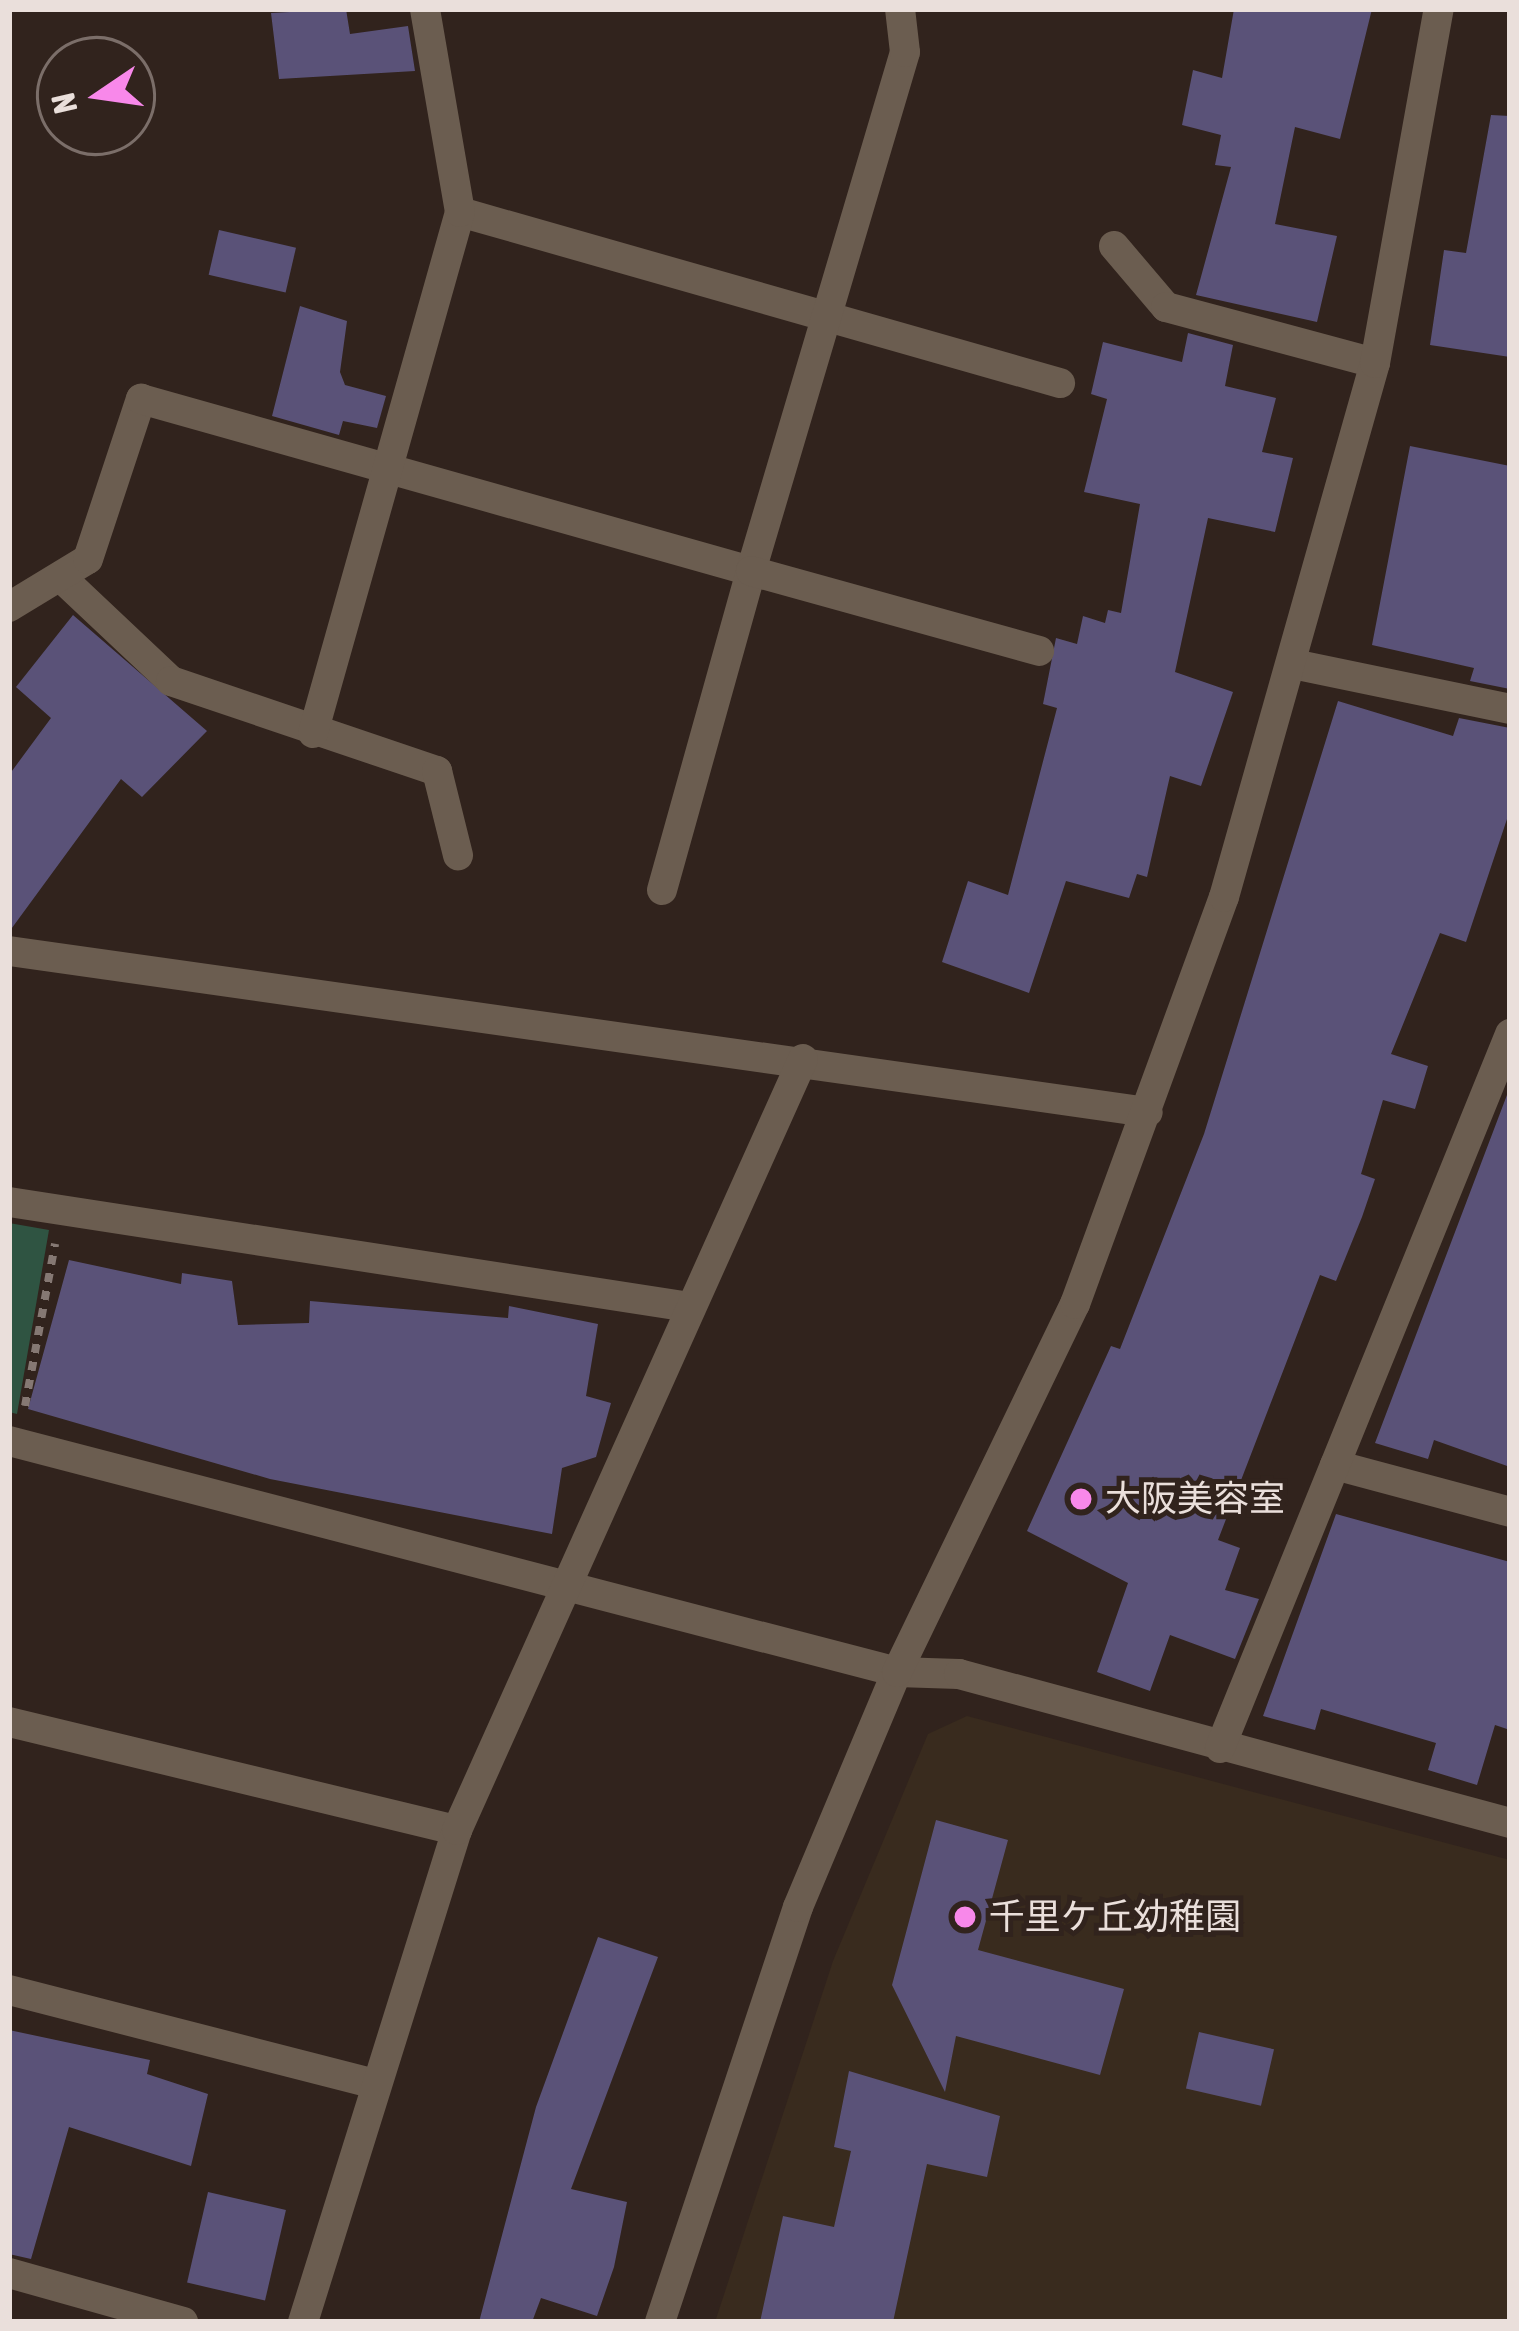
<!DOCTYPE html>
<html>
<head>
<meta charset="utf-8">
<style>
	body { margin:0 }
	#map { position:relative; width:1519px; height:2331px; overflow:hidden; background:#31231d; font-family:"Asap Condensed","Noto Sans JP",sans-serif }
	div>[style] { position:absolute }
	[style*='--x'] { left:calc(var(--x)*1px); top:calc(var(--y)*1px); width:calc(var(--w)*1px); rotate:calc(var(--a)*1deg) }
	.education>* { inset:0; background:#392b1e }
	.green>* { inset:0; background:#2f5442 }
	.building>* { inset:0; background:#5a5278; transform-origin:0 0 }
	.path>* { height:8px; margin-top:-4px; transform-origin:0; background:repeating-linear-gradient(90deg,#857873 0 9px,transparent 0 18px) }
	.minor>* { height:30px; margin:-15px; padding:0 15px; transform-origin:15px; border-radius:15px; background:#6b5d50 }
	.dots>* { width:33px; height:33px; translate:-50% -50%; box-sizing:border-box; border:6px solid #31231d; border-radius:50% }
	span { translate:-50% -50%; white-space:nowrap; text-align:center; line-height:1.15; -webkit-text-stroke:10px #31231d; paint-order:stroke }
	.poi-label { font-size:36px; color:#eadfdb }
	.left { translate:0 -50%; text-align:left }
	.frame { position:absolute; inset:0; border:12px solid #eadfdb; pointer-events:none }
	.north { position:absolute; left:36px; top:36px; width:120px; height:120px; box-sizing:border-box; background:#31231d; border:3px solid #7b6e69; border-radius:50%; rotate:257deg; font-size:33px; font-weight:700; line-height:48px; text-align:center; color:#eadfdb }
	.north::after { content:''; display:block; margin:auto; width:42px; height:54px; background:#f888ea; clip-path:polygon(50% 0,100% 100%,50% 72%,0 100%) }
</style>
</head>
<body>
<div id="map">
	<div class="education">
		<div style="clip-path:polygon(967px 1716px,1510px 1860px,1510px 2322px,715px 2322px,833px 1961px,928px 1734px)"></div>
	</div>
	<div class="green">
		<div style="clip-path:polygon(9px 1223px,49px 1230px,17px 1414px,9px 1412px)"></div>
	</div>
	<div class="building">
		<div style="clip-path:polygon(346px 9px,350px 34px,408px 26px,415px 71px,279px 79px,271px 13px)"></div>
		<div style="clip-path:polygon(1234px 9px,1372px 9px,1340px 139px,1295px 127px,1275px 224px,1337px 236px,1317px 322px,1196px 295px,1231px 167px,1215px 165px,1221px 135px,1182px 125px,1193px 70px,1222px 78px)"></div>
		<div style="clip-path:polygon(1491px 115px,1510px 116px,1510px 357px,1430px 345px,1444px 250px,1466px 253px)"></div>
		<div style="left:219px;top:230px;width:79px;height:46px;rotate:13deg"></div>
		<div style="clip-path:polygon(300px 306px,347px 321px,340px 372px,345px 385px,386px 396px,377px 428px,343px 421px,339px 435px,272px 416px)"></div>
		<div style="clip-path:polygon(1188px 333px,1233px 345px,1225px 386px,1276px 398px,1262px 452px,1293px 458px,1275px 532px,1208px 518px,1175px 672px,1233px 692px,1201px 786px,1170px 776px,1147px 877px,1137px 874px,1129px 898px,1066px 881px,1029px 993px,942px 962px,968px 881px,1008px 895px,1057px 708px,1043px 704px,1056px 638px,1077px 644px,1083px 616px,1105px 623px,1108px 610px,1121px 613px,1140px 504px,1084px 492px,1107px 399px,1091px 394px,1103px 342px,1182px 362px)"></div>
		<div style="clip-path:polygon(1410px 446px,1510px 466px,1510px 689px,1470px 681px,1474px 668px,1372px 645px)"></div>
		<div style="clip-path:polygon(73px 615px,207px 731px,142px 797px,121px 779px,9px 932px,9px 775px,51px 718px,16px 687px)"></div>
		<div style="clip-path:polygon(1338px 701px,1453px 736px,1459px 718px,1510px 728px,1510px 810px,1466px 942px,1440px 933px,1391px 1054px,1428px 1066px,1415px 1109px,1383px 1100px,1361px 1174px,1375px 1179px,1362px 1217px,1336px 1281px,1320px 1275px,1218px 1540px,1240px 1548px,1225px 1590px,1259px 1599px,1235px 1659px,1170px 1635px,1150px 1691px,1097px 1672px,1128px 1583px,1027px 1531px,1111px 1346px,1120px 1349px,1204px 1134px)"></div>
		<div style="clip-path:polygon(1510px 1087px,1510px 1467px,1434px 1440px,1428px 1459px,1375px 1443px)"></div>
		<div style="clip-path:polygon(69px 1260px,181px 1284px,182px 1273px,232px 1281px,238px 1325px,309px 1323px,310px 1301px,508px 1318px,509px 1306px,598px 1324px,586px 1396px,611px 1403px,596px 1457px,562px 1468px,552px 1534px,270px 1479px,28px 1409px)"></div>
		<div style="clip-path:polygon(1336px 1514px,1510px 1562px,1510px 1730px,1495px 1725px,1477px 1785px,1428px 1770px,1436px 1743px,1321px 1709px,1315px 1730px,1263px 1716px)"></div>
		<div style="clip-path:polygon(936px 1820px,1008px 1840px,978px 1950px,1124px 1989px,1100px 2075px,956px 2036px,945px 2092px,892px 1985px)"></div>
		<div style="clip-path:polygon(598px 1937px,658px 1957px,571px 2189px,627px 2202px,614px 2267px,597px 2316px,541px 2298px,532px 2322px,479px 2322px,536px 2107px)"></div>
		<div style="clip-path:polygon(9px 2030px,150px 2060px,147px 2074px,208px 2094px,191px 2166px,69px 2127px,31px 2259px,9px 2254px)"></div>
		<div style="left:1199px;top:2032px;width:77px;height:58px;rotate:13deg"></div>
		<div style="clip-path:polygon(849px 2071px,1000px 2116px,987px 2177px,927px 2164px,893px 2322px,760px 2322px,783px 2216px,834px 2227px,851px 2151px,834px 2147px)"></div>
		<div style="left:208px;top:2192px;width:80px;height:93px;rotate:13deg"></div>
	</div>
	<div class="path">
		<div style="--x:25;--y:1406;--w:165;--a:-79.5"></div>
	</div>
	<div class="minor">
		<div style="--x:460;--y:212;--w:624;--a:15.91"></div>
		<div style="--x:1114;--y:246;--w:80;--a:49.6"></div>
		<div style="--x:1166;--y:307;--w:216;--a:15"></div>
		<div style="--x:65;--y:581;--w:146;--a:43.3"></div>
		<div style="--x:171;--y:681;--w:281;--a:18.7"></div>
		<div style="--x:437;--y:771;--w:87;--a:76"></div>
		<div style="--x:9;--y:607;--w:92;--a:-31.3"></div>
		<div style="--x:88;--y:559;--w:169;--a:-71.7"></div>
		<div style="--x:141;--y:399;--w:634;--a:15.75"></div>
		<div style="--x:751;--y:571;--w:541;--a:-73.47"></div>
		<div style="--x:905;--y:52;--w:43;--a:-96.6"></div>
		<div style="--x:1293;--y:664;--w:222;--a:11.7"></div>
		<div style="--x:313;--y:733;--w:541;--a:-74.24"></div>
		<div style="--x:460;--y:212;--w:206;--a:-99.8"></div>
		<div style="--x:662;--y:890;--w:331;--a:-74.4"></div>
		<div style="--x:751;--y:571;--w:299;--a:15.5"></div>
		<div style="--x:9;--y:951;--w:1150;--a:8.05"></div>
		<div style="--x:9;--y:1202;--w:689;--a:8.77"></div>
		<div style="--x:9;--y:1441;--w:918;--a:14.58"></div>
		<div style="--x:897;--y:1672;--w:62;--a:1.8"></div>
		<div style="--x:959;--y:1674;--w:571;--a:15.13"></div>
		<div style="--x:1335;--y:1465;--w:181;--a:15"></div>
		<div style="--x:9;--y:1722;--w:461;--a:13.6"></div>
		<div style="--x:1220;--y:1748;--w:771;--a:-67.89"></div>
		<div style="--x:9;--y:1990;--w:378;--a:14.4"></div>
		<div style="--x:9;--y:2273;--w:181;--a:15.7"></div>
		<div style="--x:303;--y:2322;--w:516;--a:-72.62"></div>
		<div style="--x:457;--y:1830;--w:845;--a:-65.83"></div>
		<div style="--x:660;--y:2322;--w:437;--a:-71.6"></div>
		<div style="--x:798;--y:1907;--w:255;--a:-67.2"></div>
		<div style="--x:897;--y:1672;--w:409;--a:-64.2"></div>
		<div style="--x:1075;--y:1304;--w:433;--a:-69.9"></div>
		<div style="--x:1224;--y:897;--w:555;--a:-74.21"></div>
		<div style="--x:1375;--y:363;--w:360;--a:-79.8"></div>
	</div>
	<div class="dots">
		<div style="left:1081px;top:1499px;background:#f888ea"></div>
		<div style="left:965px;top:1917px;background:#f888ea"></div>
	</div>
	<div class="poi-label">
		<span class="left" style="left:1105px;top:1499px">大阪美容室</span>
		<span class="left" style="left:989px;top:1917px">千里ケ丘幼稚園</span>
	</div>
	<div class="frame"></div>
	<div class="north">N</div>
</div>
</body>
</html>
